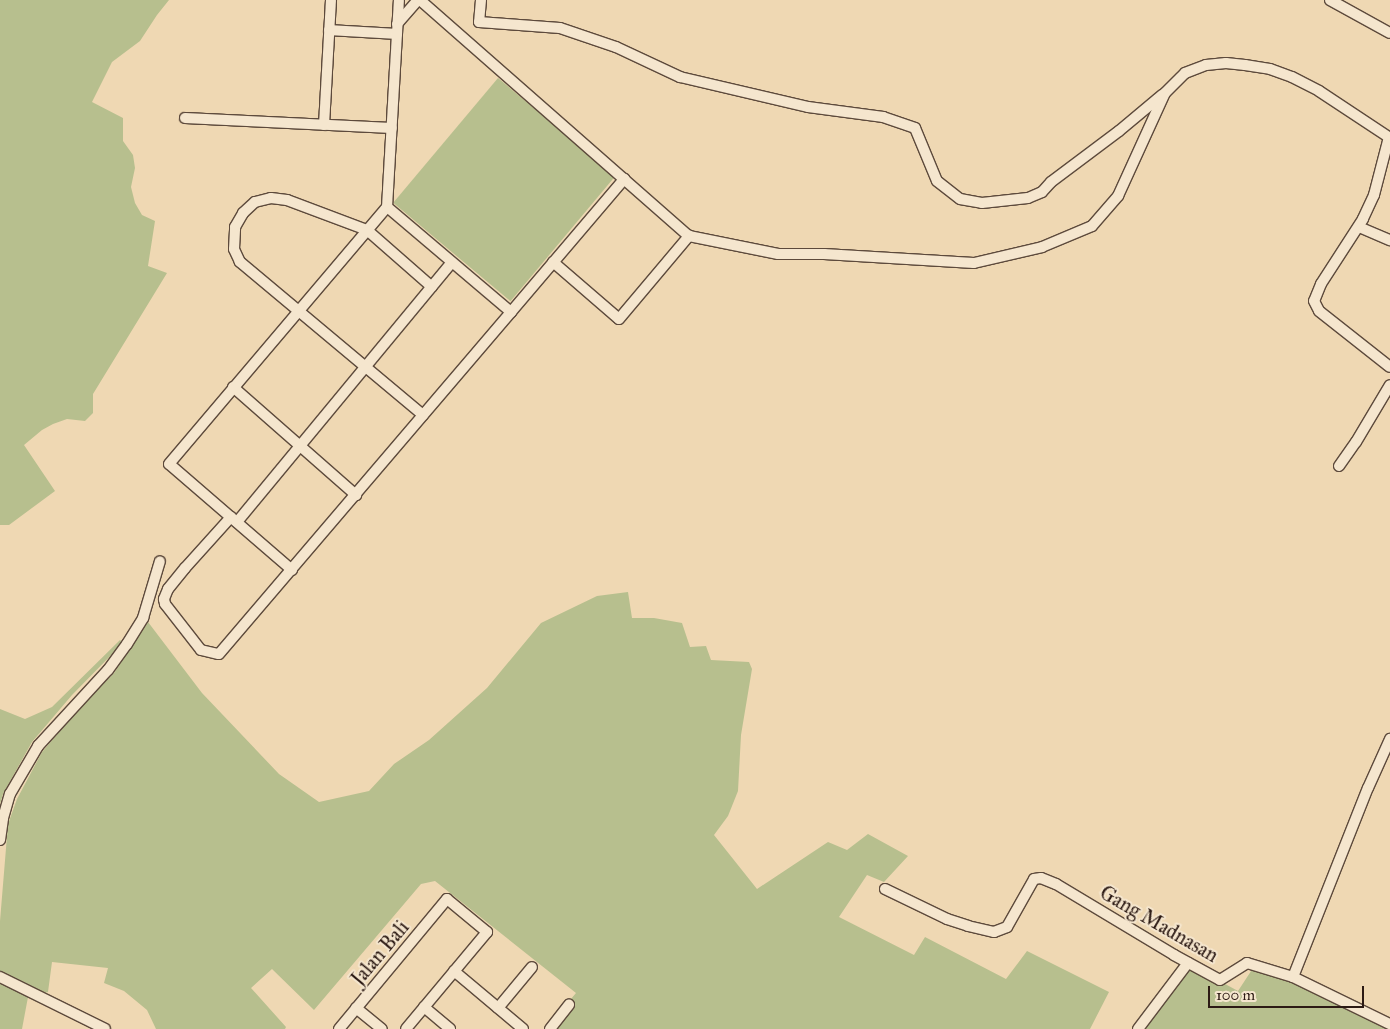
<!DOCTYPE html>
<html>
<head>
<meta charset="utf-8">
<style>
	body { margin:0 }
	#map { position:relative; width:1390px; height:1029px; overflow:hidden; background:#efd8b3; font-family:"IM FELL Great Primer",serif }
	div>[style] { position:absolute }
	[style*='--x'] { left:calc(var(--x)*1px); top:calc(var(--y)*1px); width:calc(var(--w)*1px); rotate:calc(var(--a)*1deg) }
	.green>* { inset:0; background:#b7bf8e; transform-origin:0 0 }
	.roads { filter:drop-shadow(1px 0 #5d4a3c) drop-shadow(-1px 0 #5d4a3c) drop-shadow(0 1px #5d4a3c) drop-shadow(0 -1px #5d4a3c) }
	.minor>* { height:10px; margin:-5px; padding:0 5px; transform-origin:5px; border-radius:5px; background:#f5e6ce }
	span { translate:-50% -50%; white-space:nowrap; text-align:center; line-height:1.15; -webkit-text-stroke:4px #f5e6ce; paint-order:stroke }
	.street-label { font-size:20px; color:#2c1a14 }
	.scale { position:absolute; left:1208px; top:986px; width:156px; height:22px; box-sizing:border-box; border:2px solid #2c1a14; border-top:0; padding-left:6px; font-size:15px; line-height:18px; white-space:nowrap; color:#2c1a14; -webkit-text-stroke:4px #f5e6ce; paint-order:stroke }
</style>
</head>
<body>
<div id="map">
	<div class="green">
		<div style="clip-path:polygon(0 0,169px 0,157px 15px,140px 41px,112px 62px,92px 102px,123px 118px,123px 141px,133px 155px,135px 168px,131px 187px,135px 203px,142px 215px,155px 221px,148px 266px,167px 273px,93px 394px,93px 413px,85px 421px,67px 419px,53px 424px,42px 430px,24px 445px,55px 491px,9px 525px,0 525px)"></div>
		<div style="left:498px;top:78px;width:153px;height:163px;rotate:40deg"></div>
		<div style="clip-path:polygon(628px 592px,632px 618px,654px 618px,682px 623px,690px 647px,706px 646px,711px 660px,749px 662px,752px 669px,741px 735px,738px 791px,728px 816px,714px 835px,757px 889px,828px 842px,847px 850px,868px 834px,908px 856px,884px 882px,867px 875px,839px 917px,914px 955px,925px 937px,1006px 979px,1027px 951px,1109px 992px,1090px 1029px,546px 1029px,576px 993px,435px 881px,421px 884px,314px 1010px,272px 969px,251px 988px,286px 1027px,285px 1029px,156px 1029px,147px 1010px,124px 991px,104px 983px,108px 968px,52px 962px,48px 992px,28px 997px,22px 1029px,0 1029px,0 921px,8px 824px,17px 799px,42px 752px,83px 704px,114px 673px,148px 622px,202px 693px,279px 774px,319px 802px,369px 791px,394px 764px,429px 740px,487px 688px,541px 623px,597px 596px)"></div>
		<div style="clip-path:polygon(120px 640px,123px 643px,72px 695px,32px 742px,3px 794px,0 804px,0 709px,25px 719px,52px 707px)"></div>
		<div style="clip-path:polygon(1257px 962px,1389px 1029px,1145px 1029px,1192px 966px,1238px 991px)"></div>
	</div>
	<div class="roads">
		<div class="minor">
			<div style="--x:420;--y:0;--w:358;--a:41.3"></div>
			<div style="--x:689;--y:236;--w:91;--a:11.4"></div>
			<div style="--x:778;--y:254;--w:46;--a:0"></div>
			<div style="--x:824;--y:254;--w:150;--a:3.4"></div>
			<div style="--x:974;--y:263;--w:70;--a:-13.2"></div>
			<div style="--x:1042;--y:247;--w:54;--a:-22.8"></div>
			<div style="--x:1092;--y:226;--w:40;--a:-49"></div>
			<div style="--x:1118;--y:196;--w:113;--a:-65.5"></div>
			<div style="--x:1165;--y:93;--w:28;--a:-45"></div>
			<div style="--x:1185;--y:73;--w:22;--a:-21"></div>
			<div style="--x:1206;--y:65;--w:20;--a:-6"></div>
			<div style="--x:1226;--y:63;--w:19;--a:6"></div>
			<div style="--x:1245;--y:65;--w:25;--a:9"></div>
			<div style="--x:1270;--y:69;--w:23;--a:20"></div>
			<div style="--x:1292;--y:77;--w:30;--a:27"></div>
			<div style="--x:1319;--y:91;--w:85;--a:33.5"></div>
			<div style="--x:481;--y:0;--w:22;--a:95"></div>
			<div style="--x:479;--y:22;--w:81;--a:4.2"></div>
			<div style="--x:560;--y:28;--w:59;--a:18.7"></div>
			<div style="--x:616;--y:47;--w:71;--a:25.1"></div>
			<div style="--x:680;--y:77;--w:131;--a:13.2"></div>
			<div style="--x:808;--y:107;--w:76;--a:7.6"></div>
			<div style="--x:883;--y:117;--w:34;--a:19"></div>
			<div style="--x:915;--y:128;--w:57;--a:67.5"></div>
			<div style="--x:937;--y:181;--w:29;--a:38"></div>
			<div style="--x:960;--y:199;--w:22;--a:10"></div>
			<div style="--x:982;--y:203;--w:46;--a:-6.2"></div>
			<div style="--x:1028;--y:198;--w:15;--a:-23"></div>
			<div style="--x:1042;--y:192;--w:13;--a:-48"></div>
			<div style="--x:1051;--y:182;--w:85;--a:-36.9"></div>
			<div style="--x:1119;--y:131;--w:56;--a:-39.9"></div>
			<div style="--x:1330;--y:0;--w:68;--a:28.8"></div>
			<div style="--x:397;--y:24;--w:32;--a:-49"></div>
			<div style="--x:329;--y:30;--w:68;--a:3.4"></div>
			<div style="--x:185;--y:118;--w:207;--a:2.8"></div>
			<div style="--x:324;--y:125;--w:125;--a:-86.8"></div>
			<div style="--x:1389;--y:137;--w:60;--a:104.5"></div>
			<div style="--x:1374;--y:195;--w:26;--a:115"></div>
			<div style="--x:1363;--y:219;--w:77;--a:122.9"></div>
			<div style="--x:1321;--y:284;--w:18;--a:112"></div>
			<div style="--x:1314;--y:301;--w:11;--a:63"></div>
			<div style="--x:1319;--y:311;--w:90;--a:38.3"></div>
			<div style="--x:1359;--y:227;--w:34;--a:23"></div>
			<div style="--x:553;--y:262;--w:87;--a:40.8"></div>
			<div style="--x:619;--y:319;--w:109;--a:-49.9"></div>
			<div style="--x:511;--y:312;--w:175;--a:-49.6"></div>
			<div style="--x:233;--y:387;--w:164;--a:41.3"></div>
			<div style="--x:423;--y:415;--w:239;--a:-140.1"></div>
			<div style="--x:240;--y:262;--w:14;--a:-115"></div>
			<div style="--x:234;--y:249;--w:22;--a:-87"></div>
			<div style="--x:235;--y:227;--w:16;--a:-60"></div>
			<div style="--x:243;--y:213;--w:16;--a:-43"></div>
			<div style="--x:255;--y:202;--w:16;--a:-14"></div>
			<div style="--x:271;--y:198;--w:16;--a:7"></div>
			<div style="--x:287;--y:200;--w:85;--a:20.6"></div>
			<div style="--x:367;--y:230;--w:86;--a:41.2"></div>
			<div style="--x:1339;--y:466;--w:29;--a:-55"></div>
			<div style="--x:1356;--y:442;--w:66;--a:-59.2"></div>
			<div style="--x:231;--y:517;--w:69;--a:132"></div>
			<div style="--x:185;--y:568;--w:27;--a:129"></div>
			<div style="--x:168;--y:589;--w:11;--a:112"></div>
			<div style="--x:164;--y:599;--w:5;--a:79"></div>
			<div style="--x:165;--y:604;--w:58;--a:52"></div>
			<div style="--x:201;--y:650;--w:18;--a:13"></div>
			<div style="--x:219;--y:654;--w:450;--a:-49.5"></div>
			<div style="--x:511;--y:312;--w:162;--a:-139.7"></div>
			<div style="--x:237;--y:522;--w:337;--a:-50.4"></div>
			<div style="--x:292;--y:570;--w:162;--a:-139.2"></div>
			<div style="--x:169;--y:464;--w:337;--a:-49.7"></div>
			<div style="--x:387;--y:207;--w:207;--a:-86.7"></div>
			<div style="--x:0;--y:840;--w:22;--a:-82"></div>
			<div style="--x:3;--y:818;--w:25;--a:-74"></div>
			<div style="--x:10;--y:794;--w:56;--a:-59.7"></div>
			<div style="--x:38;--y:746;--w:103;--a:-47.4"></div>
			<div style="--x:108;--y:670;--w:32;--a:-54"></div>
			<div style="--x:127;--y:644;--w:31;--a:-58"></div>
			<div style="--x:143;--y:618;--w:59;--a:-73.4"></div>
			<div style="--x:885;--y:889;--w:69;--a:25.8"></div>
			<div style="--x:947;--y:919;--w:22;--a:18"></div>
			<div style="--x:968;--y:926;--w:27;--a:13"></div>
			<div style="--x:994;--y:932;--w:14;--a:-21"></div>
			<div style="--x:1007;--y:927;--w:55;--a:-60.6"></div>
			<div style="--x:1034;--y:879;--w:7;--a:-8"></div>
			<div style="--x:1041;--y:878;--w:16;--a:22"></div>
			<div style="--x:1056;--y:884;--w:138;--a:31"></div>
			<div style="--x:1174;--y:955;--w:52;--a:28.5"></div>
			<div style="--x:1220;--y:980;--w:32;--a:-32"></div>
			<div style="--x:1247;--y:963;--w:48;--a:16.9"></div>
			<div style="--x:1293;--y:977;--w:108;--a:25.9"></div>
			<div style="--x:454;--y:971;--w:90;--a:40"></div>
			<div style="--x:0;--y:977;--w:117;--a:26.3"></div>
			<div style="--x:1293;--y:977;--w:203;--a:-68.4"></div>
			<div style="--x:1368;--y:788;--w:54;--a:-65.8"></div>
			<div style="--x:424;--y:1007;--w:34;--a:40"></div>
			<div style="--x:356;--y:1008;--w:33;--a:39"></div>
			<div style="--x:498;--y:1008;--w:53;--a:-50.3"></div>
			<div style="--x:339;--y:1029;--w:169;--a:-50.3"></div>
			<div style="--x:447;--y:899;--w:52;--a:39.5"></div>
			<div style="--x:487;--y:932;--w:126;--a:129.9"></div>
			<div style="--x:550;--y:1029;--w:31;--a:-52"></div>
			<div style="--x:1138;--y:1029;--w:83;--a:-52.9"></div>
		</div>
	</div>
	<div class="street-label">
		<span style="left:1159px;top:924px;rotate:30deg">Gang Madnasan</span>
		<span style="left:380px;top:953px;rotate:-50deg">Jalan Bali</span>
	</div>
	<div class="scale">100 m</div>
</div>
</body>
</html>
